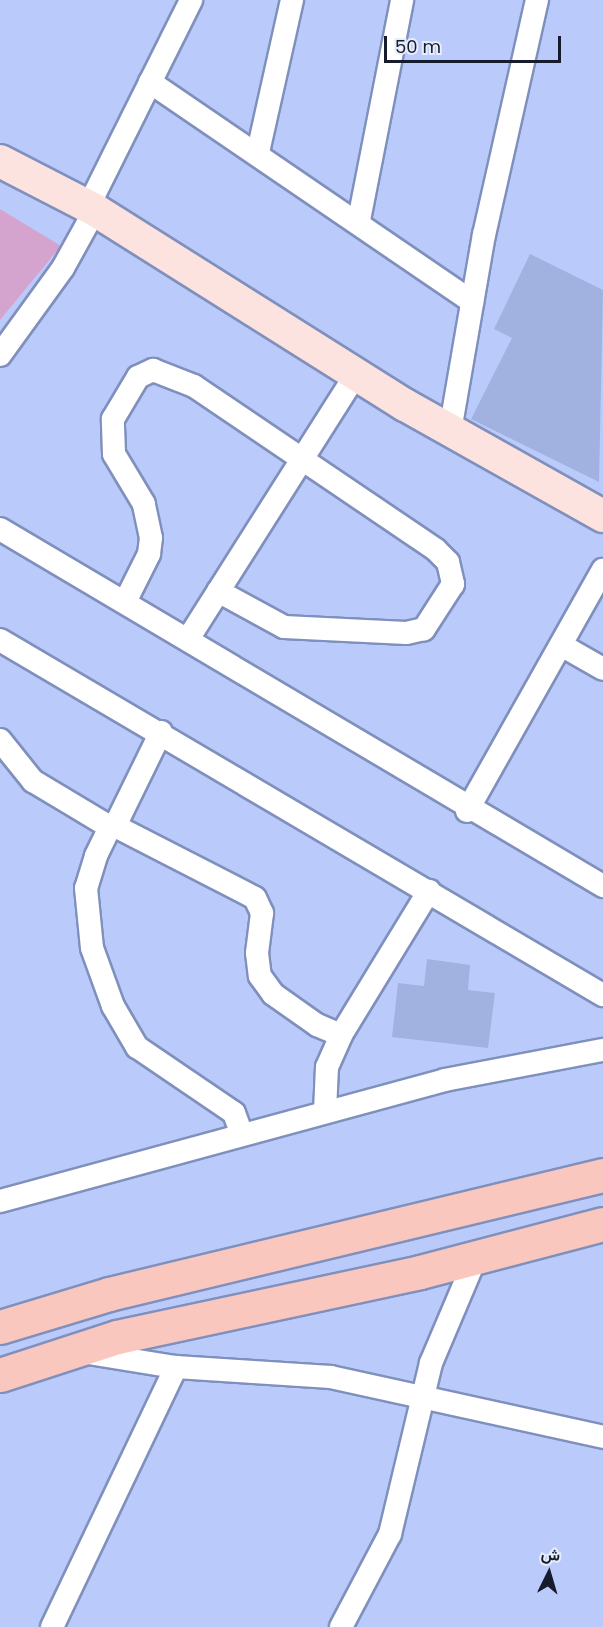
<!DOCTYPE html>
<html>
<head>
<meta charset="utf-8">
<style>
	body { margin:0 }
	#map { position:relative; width:603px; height:1627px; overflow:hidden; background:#bacbfb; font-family:Poppins,Vazirmatn,sans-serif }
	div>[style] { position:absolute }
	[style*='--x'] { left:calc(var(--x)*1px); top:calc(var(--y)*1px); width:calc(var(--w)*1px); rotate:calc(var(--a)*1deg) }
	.green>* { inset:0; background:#d4a4cf }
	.building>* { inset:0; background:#a1b2e1 }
	.roads { filter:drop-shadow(2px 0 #8090bd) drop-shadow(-2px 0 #8090bd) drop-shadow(0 2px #8090bd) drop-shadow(0 -2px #8090bd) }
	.street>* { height:22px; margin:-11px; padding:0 11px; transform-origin:11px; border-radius:11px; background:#fff }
	.secondary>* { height:32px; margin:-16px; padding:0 16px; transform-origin:16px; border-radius:16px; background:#fde3df }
	.primary>* { height:33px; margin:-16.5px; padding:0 16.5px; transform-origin:16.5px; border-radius:16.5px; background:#fac7bf }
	span { translate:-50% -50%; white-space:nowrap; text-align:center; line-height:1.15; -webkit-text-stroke:4.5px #e8edfc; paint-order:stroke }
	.north { position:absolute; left:519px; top:1543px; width:60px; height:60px; -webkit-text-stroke:4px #e8edfc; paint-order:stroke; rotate:5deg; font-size:16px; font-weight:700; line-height:24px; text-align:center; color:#161c2d }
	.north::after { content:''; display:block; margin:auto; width:21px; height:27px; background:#161c2d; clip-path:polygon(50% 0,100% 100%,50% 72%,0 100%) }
	.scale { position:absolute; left:384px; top:36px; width:177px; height:27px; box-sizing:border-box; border:3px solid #161c2d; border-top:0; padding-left:8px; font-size:18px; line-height:21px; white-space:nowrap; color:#161c2d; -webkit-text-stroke:4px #e8edfc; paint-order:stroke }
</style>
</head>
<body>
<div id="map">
	<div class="green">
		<div style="clip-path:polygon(0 209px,61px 246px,0 320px)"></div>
	</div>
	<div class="building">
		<div style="clip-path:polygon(530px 254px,603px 290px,599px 482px,471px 419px,512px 338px,494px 329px)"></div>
		<div style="clip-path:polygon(427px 959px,470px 965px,468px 990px,495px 993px,488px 1048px,392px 1037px,398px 983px,424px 986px)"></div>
	</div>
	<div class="roads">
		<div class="street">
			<div style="--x:150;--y:82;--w:390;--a:34.3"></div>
			<div style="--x:258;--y:152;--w:156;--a:-77.4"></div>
			<div style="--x:88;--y:207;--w:231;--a:-63.5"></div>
			<div style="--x:359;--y:220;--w:224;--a:-78.9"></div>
			<div style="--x:0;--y:355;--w:107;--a:-54.1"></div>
			<div style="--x:63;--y:268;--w:66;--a:-61.1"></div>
			<div style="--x:450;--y:431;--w:199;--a:-80.2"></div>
			<div style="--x:484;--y:235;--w:241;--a:-77.3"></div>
			<div style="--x:0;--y:529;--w:701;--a:30.63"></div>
			<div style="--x:125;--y:602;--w:54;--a:-63.4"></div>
			<div style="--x:149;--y:554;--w:16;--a:-83"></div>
			<div style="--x:151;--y:538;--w:35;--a:-102"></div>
			<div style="--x:144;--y:504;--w:58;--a:-121"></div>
			<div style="--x:114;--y:454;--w:35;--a:-92"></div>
			<div style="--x:113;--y:419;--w:49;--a:-59.2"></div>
			<div style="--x:138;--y:377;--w:17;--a:-25"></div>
			<div style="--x:153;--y:370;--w:44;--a:21.3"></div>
			<div style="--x:194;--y:386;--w:292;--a:34.1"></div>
			<div style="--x:436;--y:550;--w:17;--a:45"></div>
			<div style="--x:448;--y:562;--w:23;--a:77"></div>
			<div style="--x:453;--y:584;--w:54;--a:122.8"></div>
			<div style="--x:424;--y:629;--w:18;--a:167"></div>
			<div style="--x:406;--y:633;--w:122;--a:-177.2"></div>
			<div style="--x:284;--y:627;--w:75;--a:-151.4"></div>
			<div style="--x:188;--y:639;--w:314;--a:-57.6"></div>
			<div style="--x:0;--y:640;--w:700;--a:30.49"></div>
			<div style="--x:561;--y:645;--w:48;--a:29.7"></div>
			<div style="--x:161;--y:732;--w:105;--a:116.1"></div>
			<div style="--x:115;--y:826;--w:157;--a:27.2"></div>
			<div style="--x:255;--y:898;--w:17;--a:65"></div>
			<div style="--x:262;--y:913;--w:40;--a:97.1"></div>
			<div style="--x:257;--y:953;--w:23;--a:83"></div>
			<div style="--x:260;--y:976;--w:22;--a:54"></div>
			<div style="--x:273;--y:994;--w:54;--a:35.2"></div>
			<div style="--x:317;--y:1025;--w:26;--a:23"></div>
			<div style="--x:341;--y:1035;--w:169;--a:-58.6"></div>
			<div style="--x:0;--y:740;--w:53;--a:51.2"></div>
			<div style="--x:33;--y:781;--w:90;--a:30.9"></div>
			<div style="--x:467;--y:811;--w:277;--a:-60.6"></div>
			<div style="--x:115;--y:826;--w:5;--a:169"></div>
			<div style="--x:110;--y:827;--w:32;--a:116"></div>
			<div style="--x:96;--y:856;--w:34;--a:107"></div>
			<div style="--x:86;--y:888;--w:60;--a:84.3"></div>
			<div style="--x:92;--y:948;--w:62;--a:70.1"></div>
			<div style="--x:113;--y:1006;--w:48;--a:59.7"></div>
			<div style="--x:137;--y:1047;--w:117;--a:34.2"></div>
			<div style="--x:234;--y:1113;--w:23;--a:70"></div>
			<div style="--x:325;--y:1112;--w:45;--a:-87.5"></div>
			<div style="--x:327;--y:1067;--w:35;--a:-66"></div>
			<div style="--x:0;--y:1201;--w:461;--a:-15.2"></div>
			<div style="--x:445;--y:1080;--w:161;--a:-10.8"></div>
			<div style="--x:82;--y:1352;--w:95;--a:9.1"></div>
			<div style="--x:176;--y:1367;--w:155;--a:3.7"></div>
			<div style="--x:331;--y:1377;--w:279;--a:12.4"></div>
			<div style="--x:52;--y:1627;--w:288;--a:-64.5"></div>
			<div style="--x:341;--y:1627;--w:105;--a:-62.2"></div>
			<div style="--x:390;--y:1534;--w:176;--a:-76.5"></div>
			<div style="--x:431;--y:1363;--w:115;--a:-67"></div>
		</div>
		<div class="secondary">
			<div style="--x:0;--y:161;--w:107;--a:27.3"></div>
			<div style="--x:95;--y:210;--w:366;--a:32.2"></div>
			<div style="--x:405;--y:405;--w:227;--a:29.3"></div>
		</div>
		<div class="primary">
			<div style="--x:0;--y:1327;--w:114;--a:-16.8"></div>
			<div style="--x:109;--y:1294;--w:508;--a:-13.54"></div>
			<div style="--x:0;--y:1375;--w:123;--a:-18"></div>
			<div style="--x:117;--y:1337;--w:310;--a:-12.1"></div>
			<div style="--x:420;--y:1272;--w:189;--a:-14.7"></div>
		</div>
	</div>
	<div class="north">ش</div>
	<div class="scale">50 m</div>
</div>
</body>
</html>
